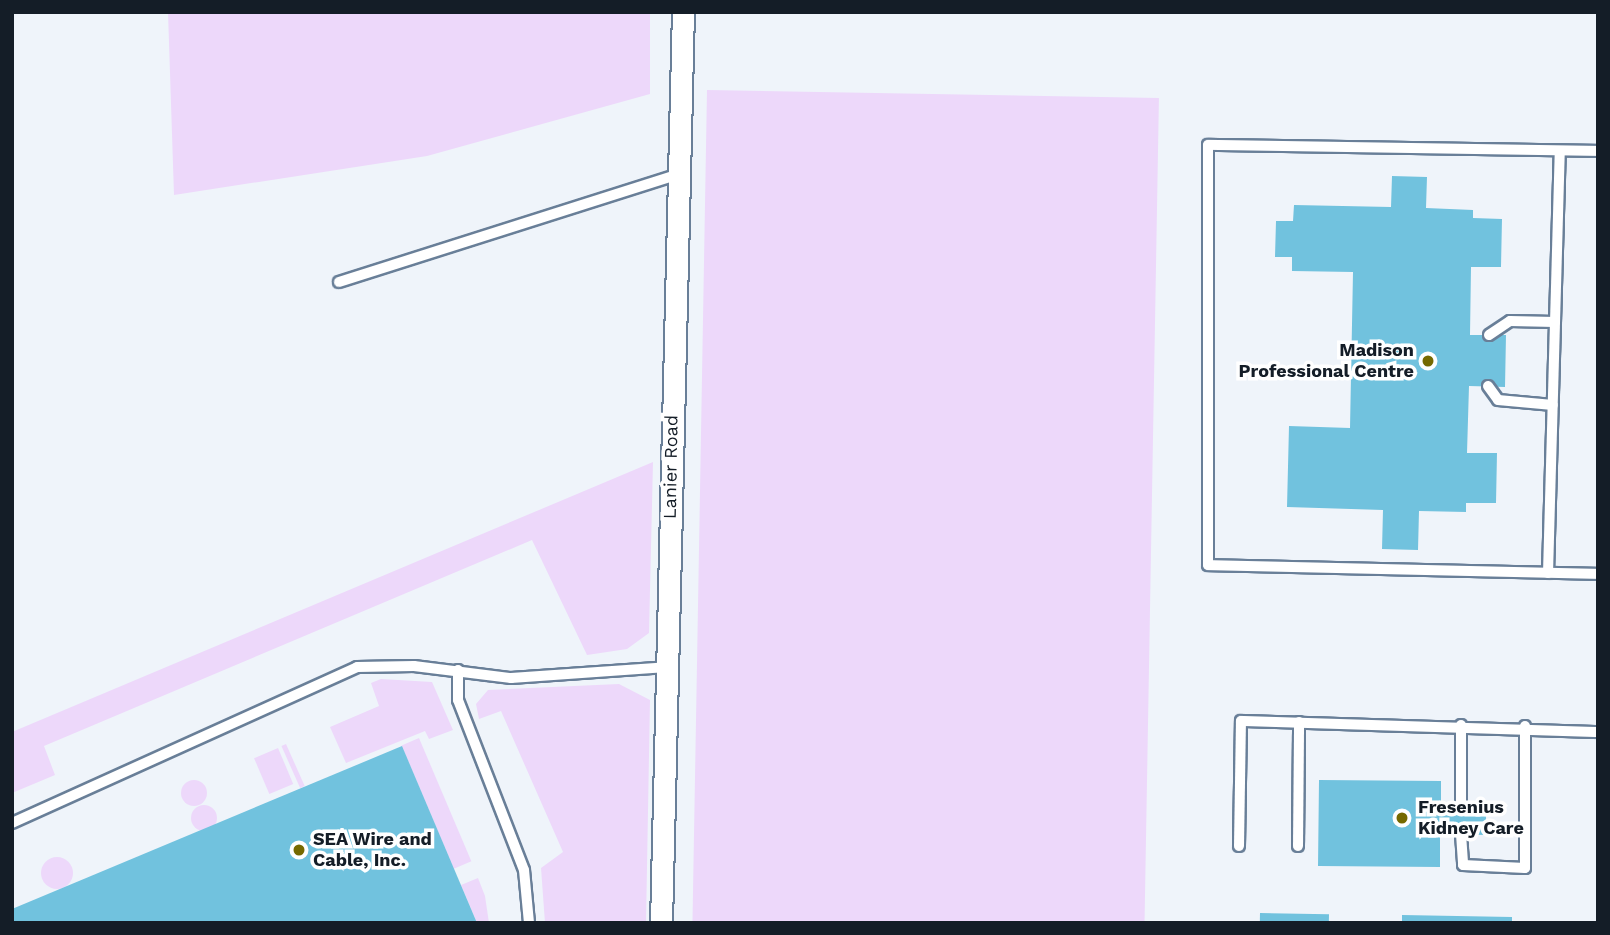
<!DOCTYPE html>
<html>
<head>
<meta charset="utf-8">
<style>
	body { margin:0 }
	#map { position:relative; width:1610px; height:935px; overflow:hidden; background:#eff4fa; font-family:"Work Sans",sans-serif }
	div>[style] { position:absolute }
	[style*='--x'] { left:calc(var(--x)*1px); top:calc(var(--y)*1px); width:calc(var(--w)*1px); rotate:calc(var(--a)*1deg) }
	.green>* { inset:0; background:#edd8fa; transform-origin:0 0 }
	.round { border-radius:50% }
	.building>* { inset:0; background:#71c2de; transform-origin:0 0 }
	.roads { filter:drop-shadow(2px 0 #697f98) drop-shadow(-2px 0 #697f98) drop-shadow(0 2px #697f98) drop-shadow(0 -2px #697f98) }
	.service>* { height:10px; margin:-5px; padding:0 5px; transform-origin:5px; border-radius:5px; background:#fff }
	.minor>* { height:21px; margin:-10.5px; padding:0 10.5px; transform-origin:10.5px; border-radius:10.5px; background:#fff }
	.dots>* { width:19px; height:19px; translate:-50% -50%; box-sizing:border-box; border:4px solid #fff; border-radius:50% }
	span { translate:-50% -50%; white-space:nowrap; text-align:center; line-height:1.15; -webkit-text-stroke:7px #fff; paint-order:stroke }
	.poi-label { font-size:18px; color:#141d27; font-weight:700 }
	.right { translate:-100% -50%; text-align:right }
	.left { translate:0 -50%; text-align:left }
	.street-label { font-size:18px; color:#141d27 }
	.frame { position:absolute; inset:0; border:14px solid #141d27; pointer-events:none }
</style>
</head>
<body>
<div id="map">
	<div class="green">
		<div style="clip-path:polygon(168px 12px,650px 12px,650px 94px,427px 156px,174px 195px)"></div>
		<div style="left:707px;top:90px;width:452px;height:833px;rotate:1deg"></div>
		<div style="clip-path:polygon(653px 462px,649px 633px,627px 649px,587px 655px,532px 540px,44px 746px,55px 775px,12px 793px,12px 732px)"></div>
		<div style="clip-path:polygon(381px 679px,432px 682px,453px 730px,429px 739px,425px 731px,346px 763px,330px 727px,379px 706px,371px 683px)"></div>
		<div style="clip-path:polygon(619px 684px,650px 700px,646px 923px,545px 923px,541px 868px,563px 852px,501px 711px,479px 719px,476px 704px,488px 690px)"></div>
		<div style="left:419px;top:738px;width:134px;height:19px;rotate:67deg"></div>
		<div style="left:286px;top:744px;width:46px;height:5px;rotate:66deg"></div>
		<div style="left:278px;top:748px;width:39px;height:26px;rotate:67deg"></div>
		<div class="round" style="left:181px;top:780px;width:26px;height:26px"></div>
		<div class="round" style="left:191px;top:805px;width:26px;height:26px"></div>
		<div class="round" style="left:41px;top:857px;width:32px;height:32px"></div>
		<div style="clip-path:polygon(478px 878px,485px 896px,489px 923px,477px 923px,461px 885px)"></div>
	</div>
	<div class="building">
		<div style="clip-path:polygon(1392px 176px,1427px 177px,1426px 208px,1473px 210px,1473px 218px,1502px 219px,1501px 267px,1471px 267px,1470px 335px,1506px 335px,1505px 387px,1469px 386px,1467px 453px,1497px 453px,1496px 503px,1466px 503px,1466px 512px,1419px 511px,1418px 550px,1382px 549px,1383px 510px,1287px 507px,1289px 426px,1350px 428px,1353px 272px,1292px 271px,1292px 257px,1275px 257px,1276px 221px,1293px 221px,1294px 205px,1391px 207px)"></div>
		<div style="clip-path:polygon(402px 746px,477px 923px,12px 923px,12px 909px)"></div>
		<div style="clip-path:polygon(1319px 780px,1441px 781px,1441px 802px,1486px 802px,1486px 835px,1440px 834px,1440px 867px,1318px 866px)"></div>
		<div style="left:1260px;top:913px;width:69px;height:10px;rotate:1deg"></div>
		<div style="clip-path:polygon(1402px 915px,1512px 917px,1512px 923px,1402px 923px)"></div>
	</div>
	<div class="roads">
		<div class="service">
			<div style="--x:1598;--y:151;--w:390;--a:-179.1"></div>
			<div style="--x:1208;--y:145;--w:420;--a:90"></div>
			<div style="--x:1208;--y:565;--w:390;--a:1.3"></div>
			<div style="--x:339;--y:282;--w:357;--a:-17.6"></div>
			<div style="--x:1489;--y:335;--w:25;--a:-34"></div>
			<div style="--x:1510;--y:321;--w:45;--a:1.3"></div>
			<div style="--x:1488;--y:386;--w:17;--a:54"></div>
			<div style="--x:1498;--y:400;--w:55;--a:5.2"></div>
			<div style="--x:1548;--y:573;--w:422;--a:-88.4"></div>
			<div style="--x:458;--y:670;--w:30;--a:90"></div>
			<div style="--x:458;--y:700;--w:182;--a:68.8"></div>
			<div style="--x:524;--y:870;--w:53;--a:84.6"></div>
			<div style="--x:1461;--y:725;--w:77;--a:90"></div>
			<div style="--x:12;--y:823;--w:379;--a:-24.3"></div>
			<div style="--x:357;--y:667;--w:57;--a:-1"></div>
			<div style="--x:414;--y:666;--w:98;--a:7.1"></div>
			<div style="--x:511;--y:678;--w:156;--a:-4"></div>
			<div style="--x:1461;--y:834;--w:31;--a:86"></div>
			<div style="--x:1463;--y:865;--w:62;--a:2.8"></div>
			<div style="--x:1525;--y:868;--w:142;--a:-90"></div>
			<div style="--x:1239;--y:846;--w:125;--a:-89.1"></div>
			<div style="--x:1241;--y:721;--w:357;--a:1.8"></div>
			<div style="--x:1298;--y:846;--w:124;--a:-89.5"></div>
		</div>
		<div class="minor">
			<div style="--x:661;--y:923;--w:911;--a:-88.62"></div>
		</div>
	</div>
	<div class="dots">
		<div style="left:1428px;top:361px;background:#756900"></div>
		<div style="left:1402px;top:818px;background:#756900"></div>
		<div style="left:299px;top:850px;background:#756900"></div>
	</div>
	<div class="poi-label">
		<span class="right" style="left:1414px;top:361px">Madison<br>Professional Centre</span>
		<span class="left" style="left:1418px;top:818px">Fresenius<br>Kidney Care</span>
		<span class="left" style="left:313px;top:850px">SEA Wire and<br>Cable, Inc.</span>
	</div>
	<div class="street-label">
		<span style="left:671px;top:467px;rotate:-89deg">Lanier Road</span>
	</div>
	<div class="frame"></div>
</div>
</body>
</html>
